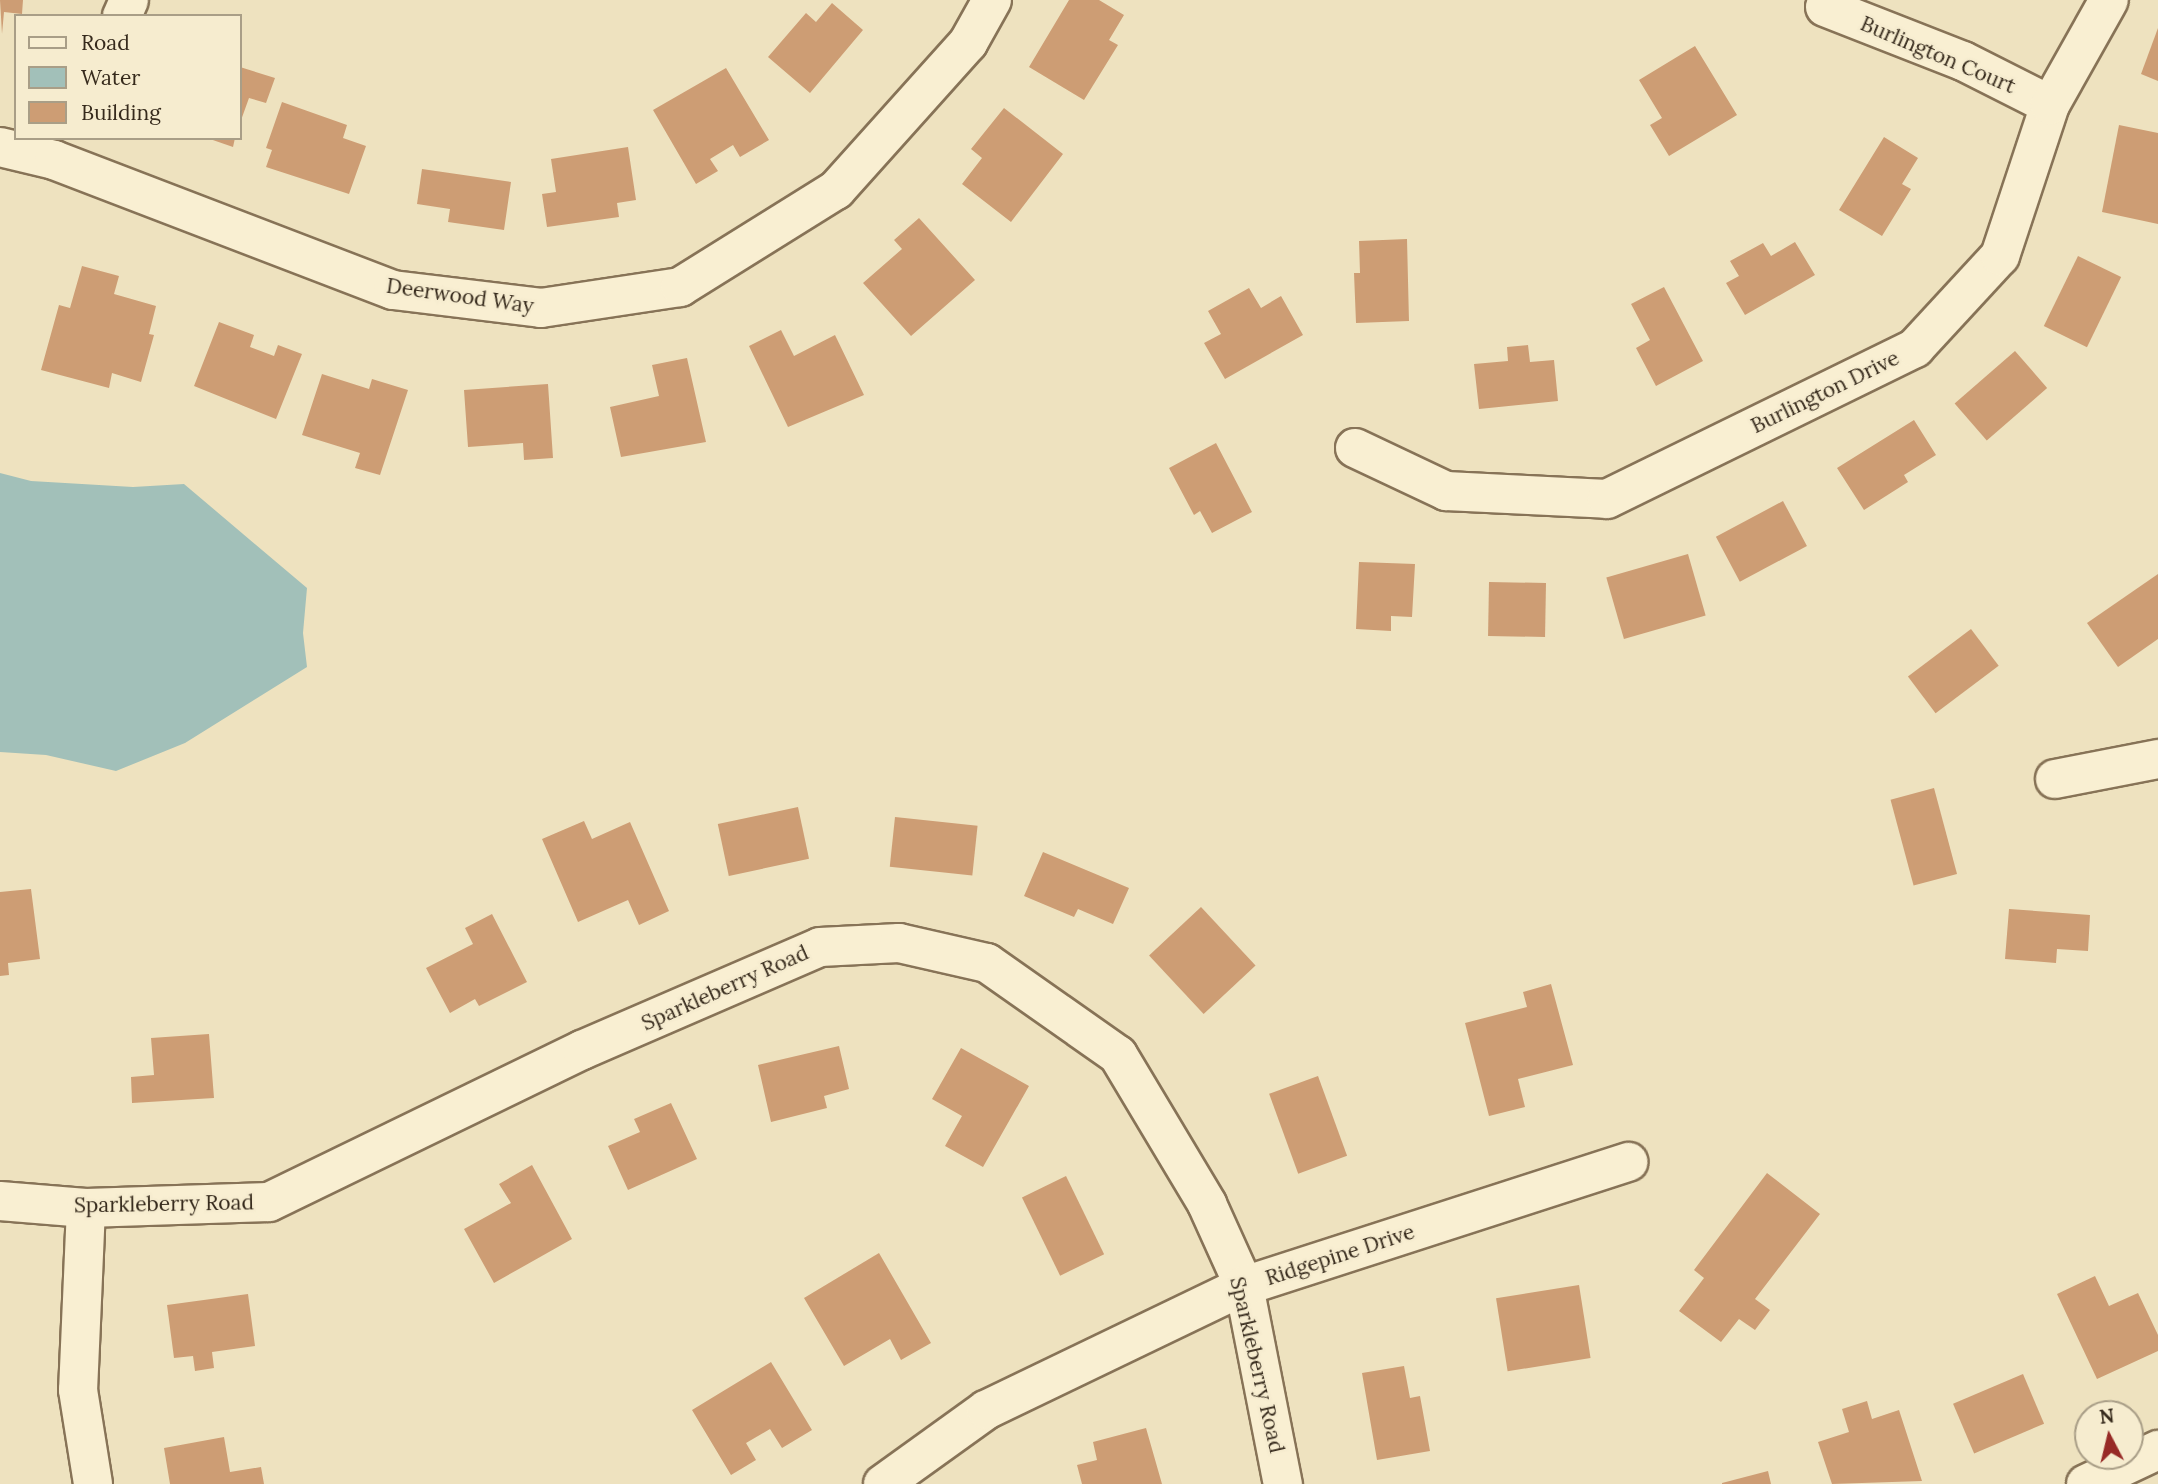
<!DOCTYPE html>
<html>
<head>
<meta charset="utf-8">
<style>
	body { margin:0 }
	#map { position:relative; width:2158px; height:1484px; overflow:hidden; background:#eee2bf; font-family:Lora,serif }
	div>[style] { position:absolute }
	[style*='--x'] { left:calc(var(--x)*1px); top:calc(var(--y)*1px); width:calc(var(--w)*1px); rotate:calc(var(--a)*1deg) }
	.water>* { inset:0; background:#a2c0b9 }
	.building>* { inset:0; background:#cd9d74; transform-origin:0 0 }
	.roads { filter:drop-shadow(2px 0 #877357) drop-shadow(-2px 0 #877357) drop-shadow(0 2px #877357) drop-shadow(0 -2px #877357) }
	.minor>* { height:38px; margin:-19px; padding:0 19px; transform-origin:19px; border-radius:19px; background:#f9efd2 }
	span { translate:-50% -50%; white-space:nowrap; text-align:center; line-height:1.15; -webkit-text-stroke:5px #f6eccf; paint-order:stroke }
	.street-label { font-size:21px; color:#362a1c }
	.legend { position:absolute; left:14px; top:14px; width:228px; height:126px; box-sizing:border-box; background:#f6eccf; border:2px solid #a99e87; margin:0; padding:9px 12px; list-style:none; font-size:21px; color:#362a1c }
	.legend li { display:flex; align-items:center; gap:14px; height:35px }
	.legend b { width:35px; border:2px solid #a99e87 }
	.north { position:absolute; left:2074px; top:1400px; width:70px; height:70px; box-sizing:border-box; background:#f6eccf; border:2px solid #a99e87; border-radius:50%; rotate:353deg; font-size:19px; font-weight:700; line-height:28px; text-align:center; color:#362a1c }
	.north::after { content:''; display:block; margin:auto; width:24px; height:32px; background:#972a26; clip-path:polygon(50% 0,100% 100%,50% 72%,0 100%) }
</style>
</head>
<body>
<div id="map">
	<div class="water">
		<div style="clip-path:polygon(0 473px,31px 481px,133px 487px,184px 484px,307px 588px,303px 633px,307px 667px,185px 743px,116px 771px,46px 755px,0 752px)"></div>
	</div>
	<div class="building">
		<div style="clip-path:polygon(0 0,23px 0,22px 14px,4px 12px,2px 34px)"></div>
		<div style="clip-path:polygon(1069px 0,1099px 0,1124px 15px,1109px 40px,1118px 45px,1084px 100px,1029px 67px)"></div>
		<div style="clip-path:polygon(832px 3px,863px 30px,810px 93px,768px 57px,806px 13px,816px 22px)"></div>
		<div style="clip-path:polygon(2158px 28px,2158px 81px,2141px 74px)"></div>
		<div style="clip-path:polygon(1695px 46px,1737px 115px,1669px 156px,1650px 125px,1662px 118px,1639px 80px)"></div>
		<div style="clip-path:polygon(240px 67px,275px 78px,266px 103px,249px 98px,240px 123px)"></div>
		<div style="clip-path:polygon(726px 68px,769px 140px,740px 157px,733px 145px,710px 159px,718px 171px,696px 184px,653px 110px)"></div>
		<div style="clip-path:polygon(282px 102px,347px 125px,343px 138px,366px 146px,349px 194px,266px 167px,272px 150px,266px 148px)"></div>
		<div style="clip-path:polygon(1004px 108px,1063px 154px,1011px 222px,962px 184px,982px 158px,971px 149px)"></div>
		<div style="clip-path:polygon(2119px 125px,2158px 133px,2158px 224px,2102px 212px)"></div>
		<div style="clip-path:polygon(1884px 137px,1918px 158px,1902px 184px,1911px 189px,1882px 236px,1839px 210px)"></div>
		<div style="clip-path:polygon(207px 138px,235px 138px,233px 147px)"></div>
		<div style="clip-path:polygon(628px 147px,636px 200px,617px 203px,619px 217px,547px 227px,542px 194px,556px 192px,551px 159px)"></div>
		<div style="clip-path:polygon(422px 169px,511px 182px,504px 230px,448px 222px,450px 209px,417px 204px)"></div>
		<div style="clip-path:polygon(919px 218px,975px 280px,911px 336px,863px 283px,902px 249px,894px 240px)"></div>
		<div style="clip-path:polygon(1407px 239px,1409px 321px,1356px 323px,1354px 273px,1360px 273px,1359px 241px)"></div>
		<div style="clip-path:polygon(1795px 242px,1815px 275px,1745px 315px,1726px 283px,1739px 276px,1730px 261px,1763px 243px,1771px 256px)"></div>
		<div style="left:2078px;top:256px;width:48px;height:78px;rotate:26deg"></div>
		<div style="clip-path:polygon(82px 266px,119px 276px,114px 294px,156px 306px,149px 334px,154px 335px,141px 382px,112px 373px,109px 388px,41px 370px,59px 305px,70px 308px)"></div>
		<div style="clip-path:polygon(1664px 287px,1703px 361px,1656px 386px,1636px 348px,1650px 340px,1631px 304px)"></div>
		<div style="clip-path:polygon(1249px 288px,1261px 308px,1281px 296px,1303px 335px,1225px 379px,1204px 343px,1221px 334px,1208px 311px)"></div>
		<div style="clip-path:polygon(219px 322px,254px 335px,250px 347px,274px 356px,278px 345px,302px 354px,276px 419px,194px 386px)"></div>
		<div style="clip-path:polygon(781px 330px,794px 356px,835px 335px,864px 395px,788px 427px,749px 346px)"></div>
		<div style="clip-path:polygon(1528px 345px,1530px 362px,1554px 360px,1558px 401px,1479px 409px,1474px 364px,1508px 361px,1507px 347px)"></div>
		<div style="left:2015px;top:351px;width:49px;height:80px;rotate:49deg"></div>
		<div style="clip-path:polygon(687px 358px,706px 442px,621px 457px,610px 407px,659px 396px,652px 365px)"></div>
		<div style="clip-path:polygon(322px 374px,369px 389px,372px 379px,408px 390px,380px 475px,355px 468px,360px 453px,302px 435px)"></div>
		<div style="clip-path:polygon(548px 384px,553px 458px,524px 460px,523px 443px,468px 447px,464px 390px)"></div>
		<div style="clip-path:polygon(1914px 420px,1936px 455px,1904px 475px,1908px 482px,1864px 510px,1837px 468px)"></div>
		<div style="clip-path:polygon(1216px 443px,1252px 512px,1212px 533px,1200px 511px,1194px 515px,1169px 468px)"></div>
		<div style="left:1783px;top:501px;width:51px;height:76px;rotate:62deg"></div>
		<div style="left:1688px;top:554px;width:64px;height:85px;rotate:74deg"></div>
		<div style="clip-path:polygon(1359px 562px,1415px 564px,1412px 617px,1391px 616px,1391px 631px,1356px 629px)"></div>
		<div style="clip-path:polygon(2158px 574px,2158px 639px,2118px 667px,2087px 623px)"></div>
		<div style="left:1489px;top:582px;width:57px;height:54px;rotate:1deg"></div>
		<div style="left:1971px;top:629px;width:46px;height:79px;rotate:53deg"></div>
		<div style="left:1934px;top:788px;width:89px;height:45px;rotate:75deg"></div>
		<div style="left:798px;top:807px;width:53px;height:82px;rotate:78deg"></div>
		<div style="left:895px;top:817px;width:83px;height:50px;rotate:6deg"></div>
		<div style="clip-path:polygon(584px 821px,592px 839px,630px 822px,669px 911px,639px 925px,628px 900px,578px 922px,542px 839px)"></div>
		<div style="clip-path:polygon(1043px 852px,1129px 888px,1113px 924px,1078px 909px,1074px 917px,1024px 896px)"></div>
		<div style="clip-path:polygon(31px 889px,40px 959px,8px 963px,9px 975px,0 976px,0 892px)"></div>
		<div style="left:1201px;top:907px;width:80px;height:71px;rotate:47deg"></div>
		<div style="clip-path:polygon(2009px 909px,2090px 915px,2088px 951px,2057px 949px,2056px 963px,2005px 959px)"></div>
		<div style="clip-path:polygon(492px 914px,527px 982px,479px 1006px,475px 999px,450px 1013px,426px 968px,473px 944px,465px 928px)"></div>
		<div style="clip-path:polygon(1551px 984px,1573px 1065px,1518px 1079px,1525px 1107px,1489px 1116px,1465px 1023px,1527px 1007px,1523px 992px)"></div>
		<div style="clip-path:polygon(209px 1034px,214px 1098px,132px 1103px,131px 1077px,154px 1075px,151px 1038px)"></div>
		<div style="clip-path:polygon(839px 1046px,849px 1089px,824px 1096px,827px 1108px,771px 1122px,758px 1065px)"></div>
		<div style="clip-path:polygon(961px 1048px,1029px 1086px,983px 1167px,945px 1146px,962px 1116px,932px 1099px)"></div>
		<div style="left:1318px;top:1076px;width:85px;height:52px;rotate:70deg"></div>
		<div style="clip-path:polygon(671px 1103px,697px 1159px,628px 1190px,608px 1146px,640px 1132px,634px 1119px)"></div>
		<div style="clip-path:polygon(532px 1165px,572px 1239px,494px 1283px,464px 1229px,511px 1203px,499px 1184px)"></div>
		<div style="clip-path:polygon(1767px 1173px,1820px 1214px,1755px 1299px,1770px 1310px,1755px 1330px,1739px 1319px,1721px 1342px,1679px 1311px,1704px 1278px,1694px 1270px)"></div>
		<div style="left:1066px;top:1176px;width:87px;height:49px;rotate:64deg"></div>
		<div style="clip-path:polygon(879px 1253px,931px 1343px,901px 1360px,890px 1339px,844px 1366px,804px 1298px)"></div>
		<div style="clip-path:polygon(2095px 1276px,2109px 1306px,2138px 1293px,2158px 1335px,2158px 1351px,2097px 1379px,2057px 1294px)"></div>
		<div style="left:1579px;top:1285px;width:74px;height:84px;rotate:81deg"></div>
		<div style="clip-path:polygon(248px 1294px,255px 1346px,212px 1352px,214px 1368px,195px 1371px,193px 1356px,174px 1358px,167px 1305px)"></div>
		<div style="clip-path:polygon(771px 1362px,812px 1430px,782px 1448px,770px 1429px,746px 1443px,756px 1460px,731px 1475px,692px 1410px)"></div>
		<div style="clip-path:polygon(1404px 1366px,1410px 1398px,1420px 1396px,1430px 1451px,1377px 1460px,1362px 1373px)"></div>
		<div style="left:2023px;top:1374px;width:54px;height:76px;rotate:67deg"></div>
		<div style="clip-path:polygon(1867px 1401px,1872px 1419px,1899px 1410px,1922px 1481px,1832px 1484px,1818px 1442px,1849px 1432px,1842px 1409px)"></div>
		<div style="clip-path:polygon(1146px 1428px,1162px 1484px,1082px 1484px,1077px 1465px,1097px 1460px,1093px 1442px)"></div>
		<div style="clip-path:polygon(224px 1437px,230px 1472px,261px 1467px,264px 1484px,170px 1484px,164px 1448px)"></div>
		<div style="clip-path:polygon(1768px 1471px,1771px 1484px,1722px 1484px,1722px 1483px)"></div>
	</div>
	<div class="roads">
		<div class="minor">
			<div style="--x:1825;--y:7;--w:148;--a:21.4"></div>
			<div style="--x:1963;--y:61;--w:97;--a:26.8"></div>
			<div style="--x:122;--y:16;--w:17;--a:-66"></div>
			<div style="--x:0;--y:147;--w:56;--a:13.5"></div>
			<div style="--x:54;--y:160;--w:363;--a:21"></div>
			<div style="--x:393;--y:290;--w:149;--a:6.9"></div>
			<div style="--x:541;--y:308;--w:141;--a:-8.6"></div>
			<div style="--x:680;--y:287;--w:184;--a:-31.9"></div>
			<div style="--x:836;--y:190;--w:198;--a:-48.1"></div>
			<div style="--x:968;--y:43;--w:49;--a:-60.8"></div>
			<div style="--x:1355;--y:448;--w:101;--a:25.3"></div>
			<div style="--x:1446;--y:491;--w:161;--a:2.8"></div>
			<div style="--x:1607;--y:499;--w:343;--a:-26.1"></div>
			<div style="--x:1915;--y:348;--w:125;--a:-47.3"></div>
			<div style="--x:2000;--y:256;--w:159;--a:-71.7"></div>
			<div style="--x:2050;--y:105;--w:120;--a:-60.7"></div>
			<div style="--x:2055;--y:779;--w:105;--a:-11"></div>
			<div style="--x:0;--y:1201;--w:86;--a:4.7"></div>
			<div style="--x:86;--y:1208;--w:183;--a:-1.9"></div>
			<div style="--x:269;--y:1202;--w:348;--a:-25.9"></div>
			<div style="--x:582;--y:1050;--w:259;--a:-23.4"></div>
			<div style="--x:820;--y:947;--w:79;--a:-2.9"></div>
			<div style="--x:899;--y:943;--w:90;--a:12.8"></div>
			<div style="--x:987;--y:963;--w:160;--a:35.1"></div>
			<div style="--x:1118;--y:1055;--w:174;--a:59.1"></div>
			<div style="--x:1207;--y:1204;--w:90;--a:65.7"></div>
			<div style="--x:1244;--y:1286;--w:202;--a:78.9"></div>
			<div style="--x:86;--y:1208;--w:182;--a:92.5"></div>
			<div style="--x:78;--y:1390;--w:95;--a:80.9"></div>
			<div style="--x:883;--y:1484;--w:127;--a:-35.7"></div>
			<div style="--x:986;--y:1410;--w:286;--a:-25.7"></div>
			<div style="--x:1244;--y:1286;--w:404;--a:-17.9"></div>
			<div style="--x:2086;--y:1484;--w:80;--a:-25.3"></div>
		</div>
	</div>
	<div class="street-label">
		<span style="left:1938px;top:55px;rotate:23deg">Burlington Court</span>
		<span style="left:460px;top:296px;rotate:8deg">Deerwood Way</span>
		<span style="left:1825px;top:392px;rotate:-26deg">Burlington Drive</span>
		<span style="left:725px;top:988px;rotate:-24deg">Sparkleberry Road</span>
		<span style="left:164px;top:1204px;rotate:-1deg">Sparkleberry Road</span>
		<span style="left:1340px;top:1255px;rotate:-18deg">Ridgepine Drive</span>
		<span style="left:1257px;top:1365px;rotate:77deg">Sparkleberry Road</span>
	</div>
	<ul class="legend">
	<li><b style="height:9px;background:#f9efd2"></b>Road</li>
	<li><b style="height:19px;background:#a2c0b9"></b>Water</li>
	<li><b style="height:19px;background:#cd9d74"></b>Building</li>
	</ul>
	<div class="north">N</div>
</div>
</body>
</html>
